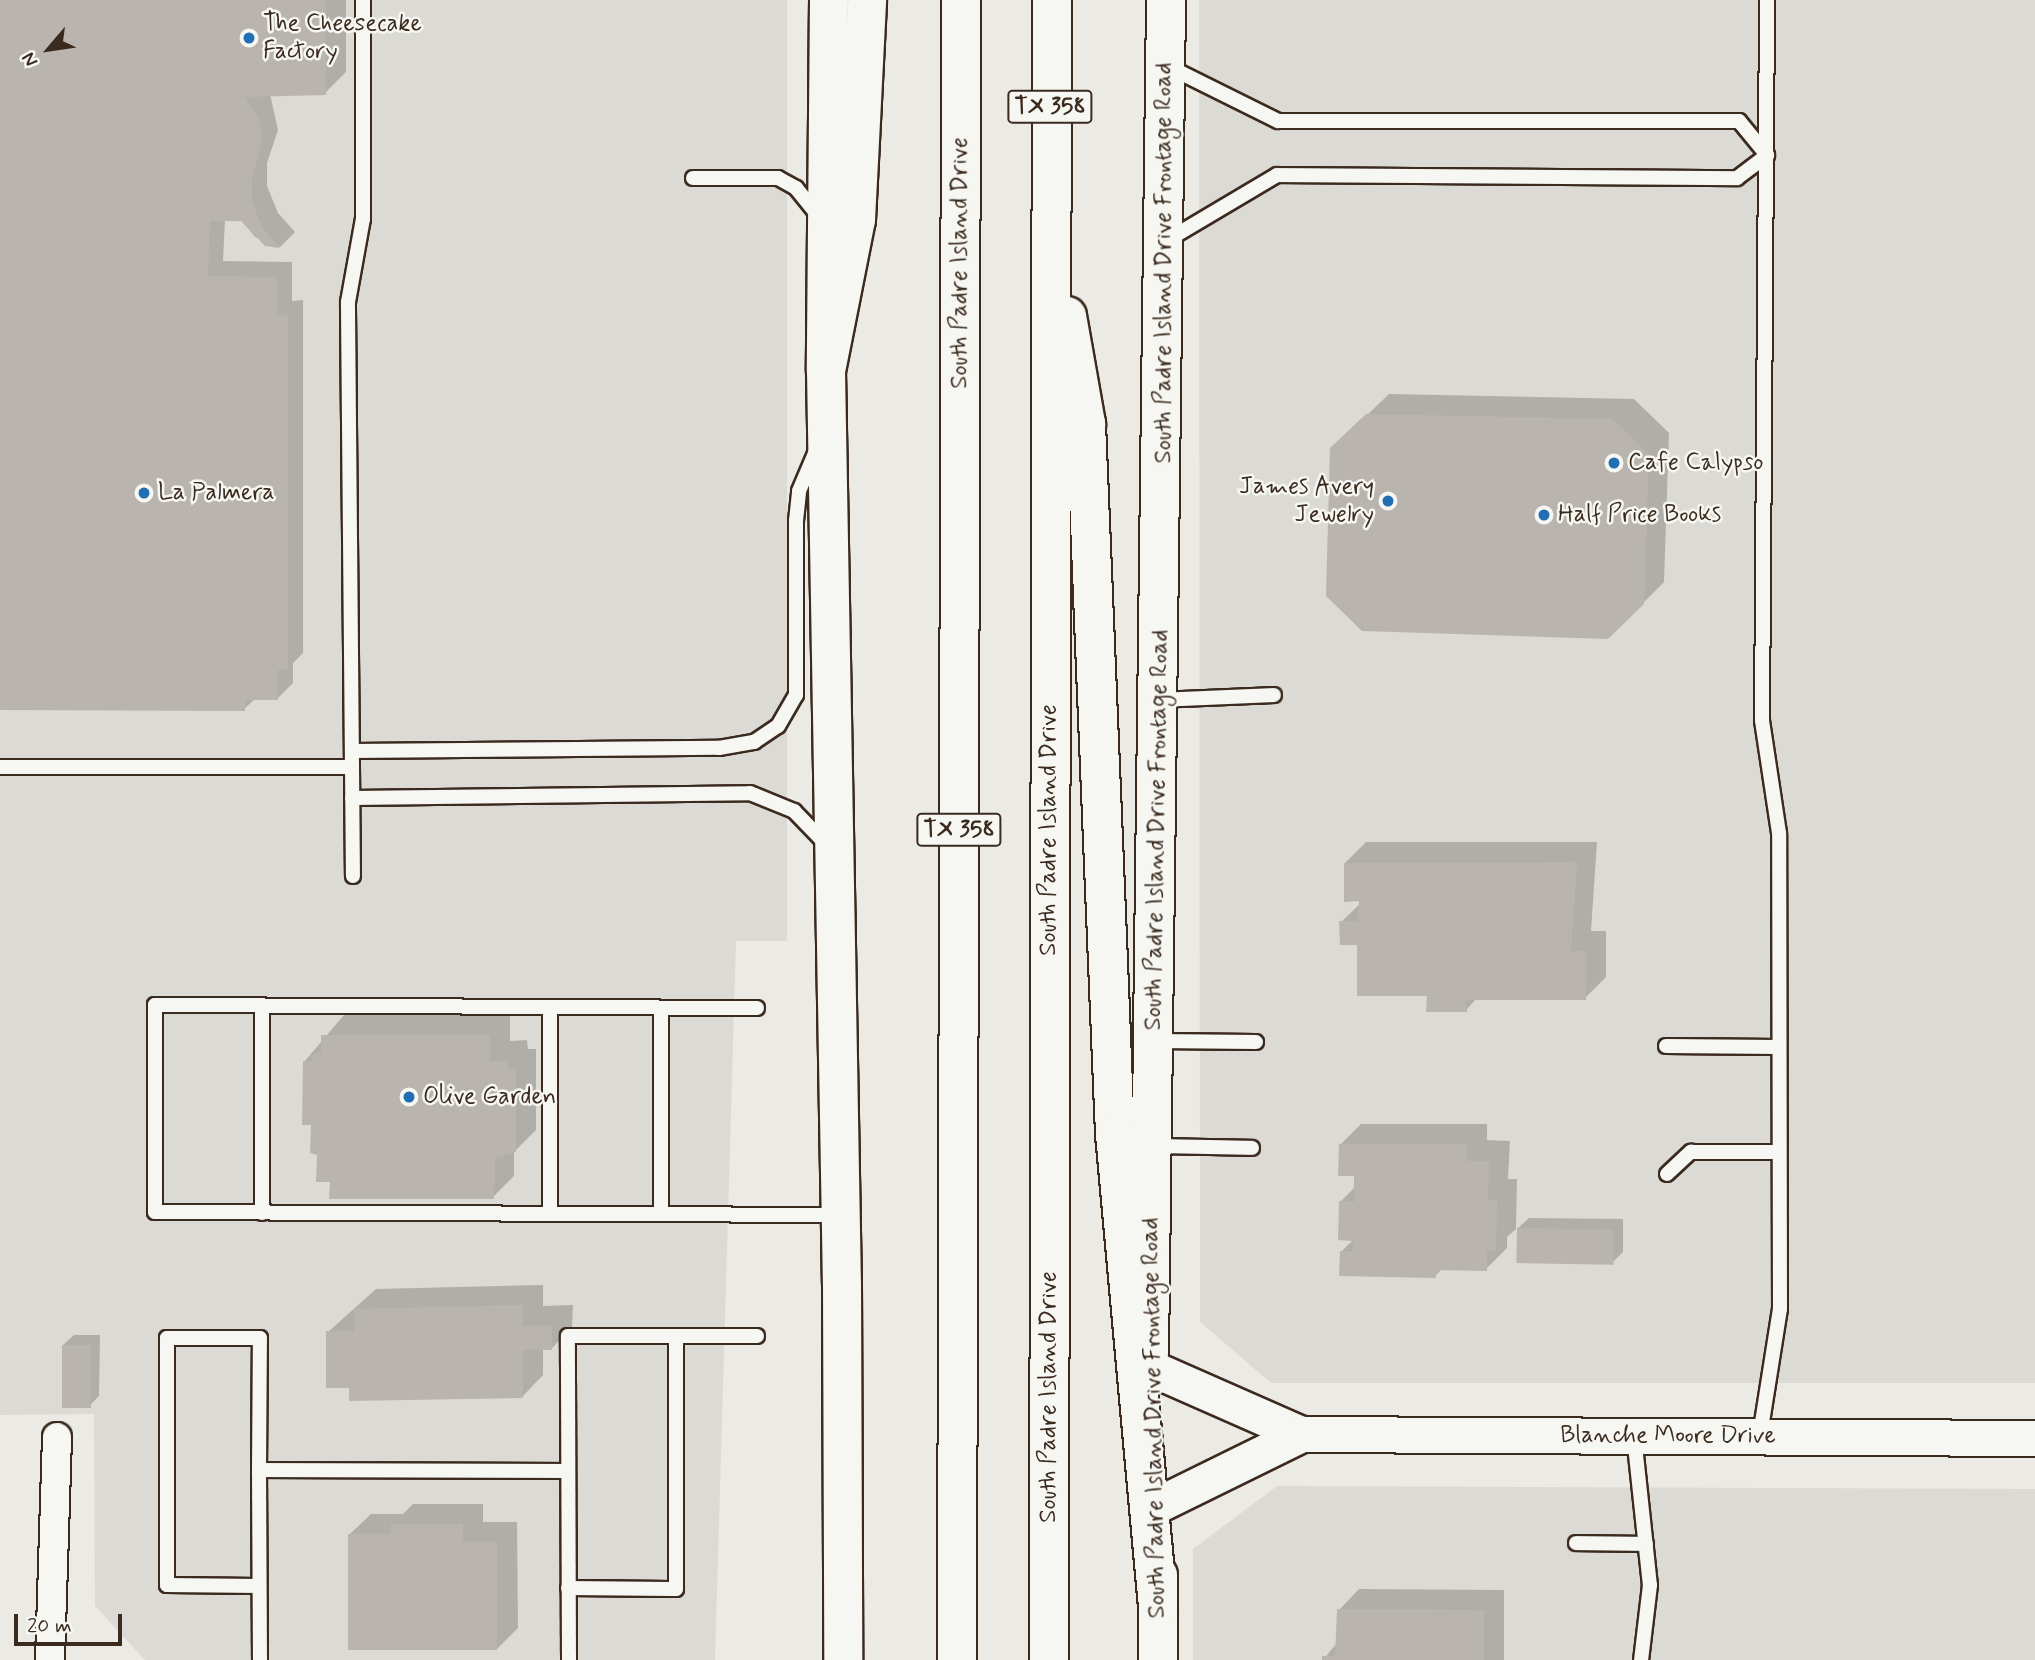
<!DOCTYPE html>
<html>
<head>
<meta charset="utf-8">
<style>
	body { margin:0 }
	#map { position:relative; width:2035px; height:1660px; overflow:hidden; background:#ebeae5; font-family:Mynerve,sans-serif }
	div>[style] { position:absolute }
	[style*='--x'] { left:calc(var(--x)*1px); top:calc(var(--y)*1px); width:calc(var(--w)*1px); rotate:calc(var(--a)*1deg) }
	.built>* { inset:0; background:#dcdad4 }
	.shadow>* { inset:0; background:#0003 }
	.building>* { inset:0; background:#bab4ae; transform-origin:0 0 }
	.roads { filter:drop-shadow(2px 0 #3b2a1e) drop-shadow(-2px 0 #3b2a1e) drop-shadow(0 2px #3b2a1e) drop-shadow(0 -2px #3b2a1e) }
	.service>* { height:14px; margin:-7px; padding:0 7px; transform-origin:7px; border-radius:7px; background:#f6f6f2 }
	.minor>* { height:28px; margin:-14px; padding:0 14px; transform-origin:14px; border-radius:14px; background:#f6f6f2 }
	.tertiary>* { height:35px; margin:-17.5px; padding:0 17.5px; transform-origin:17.5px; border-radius:17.5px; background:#f6f6f2 }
	.secondary>* { height:38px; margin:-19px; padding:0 19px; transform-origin:19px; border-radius:19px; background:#f6f6f2 }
	.motorway>* { height:38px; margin:-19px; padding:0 19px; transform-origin:19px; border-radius:19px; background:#f6f6f2 }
	.dots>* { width:19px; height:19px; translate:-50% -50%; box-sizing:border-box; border:4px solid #f6f6f2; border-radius:50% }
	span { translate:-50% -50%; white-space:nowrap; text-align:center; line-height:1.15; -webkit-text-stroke:5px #f6f6f2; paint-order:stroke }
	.shield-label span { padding:2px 5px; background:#f6f6f2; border:2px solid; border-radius:5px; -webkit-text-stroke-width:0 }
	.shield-label { font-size:23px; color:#3b2a1e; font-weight:700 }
	.poi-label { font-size:24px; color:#3b2a1e }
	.left { translate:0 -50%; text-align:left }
	.right { translate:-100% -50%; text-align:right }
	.street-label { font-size:24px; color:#3b2a1e }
	.north { position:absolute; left:14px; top:14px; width:70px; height:70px; -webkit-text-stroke:5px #f6f6f2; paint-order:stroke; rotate:241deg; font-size:19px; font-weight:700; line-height:28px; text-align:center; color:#3b2a1e }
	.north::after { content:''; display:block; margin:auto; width:24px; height:32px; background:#3b2a1e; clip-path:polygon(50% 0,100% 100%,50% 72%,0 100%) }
	.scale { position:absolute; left:14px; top:1614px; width:108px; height:32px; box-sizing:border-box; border:4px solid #3b2a1e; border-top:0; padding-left:9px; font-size:21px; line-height:24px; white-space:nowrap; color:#3b2a1e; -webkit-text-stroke:5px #f6f6f2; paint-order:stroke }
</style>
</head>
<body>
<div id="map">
	<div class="built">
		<div style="clip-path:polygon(0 0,787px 0,787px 941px,736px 941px,715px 1660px,145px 1660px,95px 1606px,94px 1414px,0 1415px)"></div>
		<div style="clip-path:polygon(1199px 0,2035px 0,2035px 1383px,1271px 1383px,1200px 1322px)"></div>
		<div style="clip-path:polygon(1277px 1486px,2035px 1489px,2035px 1660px,1193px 1660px,1193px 1549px)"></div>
	</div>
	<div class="shadow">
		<div style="clip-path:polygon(0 0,346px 0,346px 72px,325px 93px,270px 94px,278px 130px,267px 163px,267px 186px,278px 213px,295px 232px,280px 247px,255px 237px,242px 220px,225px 220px,223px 261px,292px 262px,292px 301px,303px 300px,303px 653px,293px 663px,293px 683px,277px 699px,255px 699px,244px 709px,0 708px)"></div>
		<div style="clip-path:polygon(1389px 394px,1634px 399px,1669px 433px,1664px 582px,1643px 603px,1332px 449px)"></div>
		<div style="clip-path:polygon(1366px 842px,1597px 842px,1591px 931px,1606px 931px,1606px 977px,1585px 998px,1477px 998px,1466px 1010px,1428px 994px,1359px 943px,1341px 922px,1361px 903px,1345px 863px)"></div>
		<div style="clip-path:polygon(510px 1014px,510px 1041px,527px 1040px,528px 1049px,536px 1049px,536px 1130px,514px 1152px,514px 1176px,493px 1197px,331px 1180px,319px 1153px,304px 1062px,344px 1015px)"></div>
		<div style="clip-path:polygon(1361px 1124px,1487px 1124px,1487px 1140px,1510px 1141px,1508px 1179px,1517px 1179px,1516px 1229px,1507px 1237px,1507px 1248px,1486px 1269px,1443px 1268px,1435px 1276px,1342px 1251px,1354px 1239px,1341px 1201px,1356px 1186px,1356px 1175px,1340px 1145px)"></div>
		<div style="clip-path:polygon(1529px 1218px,1623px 1219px,1623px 1252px,1613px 1262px,1518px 1228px)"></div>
		<div style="clip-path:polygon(543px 1285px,543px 1306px,573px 1305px,572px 1327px,552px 1348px,543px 1348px,543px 1375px,523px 1396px,350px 1386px,328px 1332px,376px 1289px)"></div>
		<div style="clip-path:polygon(74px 1335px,100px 1335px,99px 1396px,88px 1407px,63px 1345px)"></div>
		<div style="clip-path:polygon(413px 1504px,483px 1504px,483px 1522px,517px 1522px,518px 1628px,497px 1649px,350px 1534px,371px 1514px,403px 1514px)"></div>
		<div style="clip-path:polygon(1359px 1589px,1504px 1590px,1504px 1660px,1323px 1660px,1337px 1643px,1339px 1610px)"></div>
	</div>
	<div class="building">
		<div style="clip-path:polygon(0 0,326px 0,326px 95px,244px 97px,259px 118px,263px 137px,252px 180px,252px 202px,263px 229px,280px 248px,265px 246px,241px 221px,210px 221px,208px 276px,277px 277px,277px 316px,288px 315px,288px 670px,278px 670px,278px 700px,245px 700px,245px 711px,0 710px)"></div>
		<div style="clip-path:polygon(1366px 414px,1613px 419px,1649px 454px,1644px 604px,1608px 639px,1362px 631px,1326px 596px,1330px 448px)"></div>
		<div style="clip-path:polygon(1577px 862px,1571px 951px,1586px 951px,1586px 1000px,1466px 1000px,1467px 1012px,1426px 1012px,1427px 996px,1357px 996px,1357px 945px,1340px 945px,1339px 921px,1358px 921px,1359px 901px,1344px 902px,1344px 863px)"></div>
		<div style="clip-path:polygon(490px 1034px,490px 1061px,507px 1061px,508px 1070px,516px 1069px,516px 1152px,495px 1158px,494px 1199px,329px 1199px,330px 1182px,316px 1182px,317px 1155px,310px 1153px,311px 1125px,302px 1125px,303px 1061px,312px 1061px,311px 1055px,321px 1052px,321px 1035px)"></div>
		<div style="clip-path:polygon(1339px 1144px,1467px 1144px,1467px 1161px,1489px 1161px,1488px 1200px,1497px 1200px,1496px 1251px,1487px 1251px,1487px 1271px,1436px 1270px,1436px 1278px,1339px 1276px,1340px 1251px,1352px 1251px,1353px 1241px,1338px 1240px,1339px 1201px,1354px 1202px,1354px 1176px,1338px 1176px)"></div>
		<div style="left:1517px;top:1228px;width:97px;height:35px;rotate:1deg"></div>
		<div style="clip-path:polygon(523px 1305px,523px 1326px,552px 1326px,552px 1350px,523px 1350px,523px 1398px,349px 1401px,349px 1388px,326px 1388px,326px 1331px,354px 1331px,354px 1309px)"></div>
		<div style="left:62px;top:1345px;width:29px;height:63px"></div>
		<div style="clip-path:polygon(391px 1524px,463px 1524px,463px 1542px,497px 1542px,497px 1650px,348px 1650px,348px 1534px,391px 1534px)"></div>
		<div style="clip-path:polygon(1337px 1609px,1484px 1610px,1484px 1660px,1322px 1660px,1322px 1656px,1335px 1656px)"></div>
	</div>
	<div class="roads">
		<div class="service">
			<div style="--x:693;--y:178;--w:85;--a:0"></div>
			<div style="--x:778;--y:178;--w:21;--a:29"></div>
			<div style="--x:796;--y:188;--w:36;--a:51"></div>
			<div style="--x:1166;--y:241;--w:129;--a:-30.7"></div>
			<div style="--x:1277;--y:175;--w:460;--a:0.4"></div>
			<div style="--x:1737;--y:178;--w:38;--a:-37"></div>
			<div style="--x:1767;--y:155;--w:44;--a:-129.5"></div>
			<div style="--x:1739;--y:121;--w:461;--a:180"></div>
			<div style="--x:1278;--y:121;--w:122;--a:-153.6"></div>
			<div style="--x:1159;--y:700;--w:115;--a:-2.5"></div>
			<div style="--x:352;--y:751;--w:367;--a:-0.5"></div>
			<div style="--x:719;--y:748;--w:36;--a:-10"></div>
			<div style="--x:754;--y:742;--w:29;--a:-34"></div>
			<div style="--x:778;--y:726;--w:36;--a:-60"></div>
			<div style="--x:796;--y:695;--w:174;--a:-90"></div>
			<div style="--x:796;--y:521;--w:30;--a:-84"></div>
			<div style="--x:799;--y:491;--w:43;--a:-67"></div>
			<div style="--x:0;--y:767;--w:352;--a:0"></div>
			<div style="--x:352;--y:767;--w:465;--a:-90.5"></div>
			<div style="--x:348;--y:302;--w:84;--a:-79.8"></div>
			<div style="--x:363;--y:219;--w:219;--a:-90"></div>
			<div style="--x:352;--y:767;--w:109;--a:89.5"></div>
			<div style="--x:352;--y:798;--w:398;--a:-0.7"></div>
			<div style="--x:750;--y:793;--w:48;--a:22.2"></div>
			<div style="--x:794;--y:811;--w:46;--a:45.9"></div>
			<div style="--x:262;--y:1006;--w:207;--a:90"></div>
			<div style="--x:757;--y:1008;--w:602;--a:-179.71"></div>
			<div style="--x:155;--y:1005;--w:207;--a:90"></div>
			<div style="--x:155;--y:1212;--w:684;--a:0.25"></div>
			<div style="--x:1156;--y:1041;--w:100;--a:0.6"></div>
			<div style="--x:1666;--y:1046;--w:113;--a:0.5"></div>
			<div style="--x:1152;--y:1146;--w:100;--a:1.1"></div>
			<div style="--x:1667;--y:1174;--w:33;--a:-43"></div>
			<div style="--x:1691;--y:1152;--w:88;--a:0"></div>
			<div style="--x:550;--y:1214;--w:207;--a:-90"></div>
			<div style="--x:661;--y:1214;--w:206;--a:-90"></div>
			<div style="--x:1760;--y:1435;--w:128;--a:-81"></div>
			<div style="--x:1780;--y:1309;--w:476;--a:-90.1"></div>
			<div style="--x:1779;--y:833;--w:114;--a:-98.6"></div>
			<div style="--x:1762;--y:720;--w:720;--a:-89.6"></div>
			<div style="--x:1634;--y:1436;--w:150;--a:83.9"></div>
			<div style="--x:1650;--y:1585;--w:76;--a:96.8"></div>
			<div style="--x:259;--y:1470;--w:132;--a:-89.6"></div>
			<div style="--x:260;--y:1338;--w:93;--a:180"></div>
			<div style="--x:167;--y:1338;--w:247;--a:90"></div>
			<div style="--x:167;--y:1585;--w:92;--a:0.6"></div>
			<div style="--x:1576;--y:1543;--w:70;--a:0.8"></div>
			<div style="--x:568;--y:1588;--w:108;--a:0.5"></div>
			<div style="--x:676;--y:1589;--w:253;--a:-90"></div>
			<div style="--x:260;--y:1660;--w:190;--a:-90.3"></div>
			<div style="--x:259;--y:1470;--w:309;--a:0.2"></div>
			<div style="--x:569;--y:1660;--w:324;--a:-90.2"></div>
			<div style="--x:568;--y:1336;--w:189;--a:0"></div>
		</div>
		<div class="minor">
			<div style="--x:50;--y:1660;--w:223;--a:-88.2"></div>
		</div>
		<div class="tertiary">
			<div style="--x:1149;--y:1367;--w:166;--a:23.8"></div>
			<div style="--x:1301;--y:1434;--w:734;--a:0.31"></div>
			<div style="--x:1157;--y:1505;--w:161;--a:-26.2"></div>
		</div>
		<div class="secondary">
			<div style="--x:829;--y:0;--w:371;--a:90.5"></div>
			<div style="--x:826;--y:371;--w:913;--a:89"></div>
			<div style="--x:842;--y:1284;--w:376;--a:89.8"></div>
			<div style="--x:1149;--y:1354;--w:1354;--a:-89.28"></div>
			<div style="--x:1158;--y:1575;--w:85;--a:90"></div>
		</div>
		<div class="motorway">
			<div style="--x:1067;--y:316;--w:110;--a:80"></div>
			<div style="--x:1086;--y:424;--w:711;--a:87.66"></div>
			<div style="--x:1115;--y:1134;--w:475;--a:84.8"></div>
			<div style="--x:826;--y:371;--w:154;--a:-78.8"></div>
			<div style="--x:856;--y:220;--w:220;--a:-87.1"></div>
			<div style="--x:957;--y:1660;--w:1660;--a:-89.86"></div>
			<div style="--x:1049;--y:1660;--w:1660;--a:-89.9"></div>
		</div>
	</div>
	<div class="dots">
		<div style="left:249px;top:38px;background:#1f6fb2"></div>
		<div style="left:1614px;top:463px;background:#1f6fb2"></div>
		<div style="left:144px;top:493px;background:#1f6fb2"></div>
		<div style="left:1388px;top:501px;background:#1f6fb2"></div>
		<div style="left:1544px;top:515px;background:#1f6fb2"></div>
		<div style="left:409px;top:1097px;background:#1f6fb2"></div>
	</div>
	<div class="shield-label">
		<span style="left:1050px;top:107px">TX 358</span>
		<span style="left:959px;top:830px">TX 358</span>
	</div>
	<div class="poi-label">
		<span class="left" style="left:263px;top:38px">The Cheesecake<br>Factory</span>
		<span class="left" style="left:1628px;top:463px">Cafe Calypso</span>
		<span class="right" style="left:1374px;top:501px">James Avery<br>Jewelry</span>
		<span class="left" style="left:158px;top:493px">La Palmera</span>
		<span class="left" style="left:1558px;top:515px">Half Price Books</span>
		<span class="left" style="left:423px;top:1097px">Olive Garden</span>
	</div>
	<div class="street-label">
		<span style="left:960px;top:263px;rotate:-90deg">South Padre Island Drive</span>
		<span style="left:1164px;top:263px;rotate:-90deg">South Padre Island Drive Frontage Road</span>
		<span style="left:1049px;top:830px;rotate:-90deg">South Padre Island Drive</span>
		<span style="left:1157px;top:830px;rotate:-89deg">South Padre Island Drive Frontage Road</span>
		<span style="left:1049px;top:1397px;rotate:-90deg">South Padre Island Drive</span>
		<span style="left:1154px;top:1418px;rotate:-91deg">South Padre Island Drive Frontage Road</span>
		<span style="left:1668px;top:1436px">Blanche Moore Drive</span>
	</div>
	<div class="north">N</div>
	<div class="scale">20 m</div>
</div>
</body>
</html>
